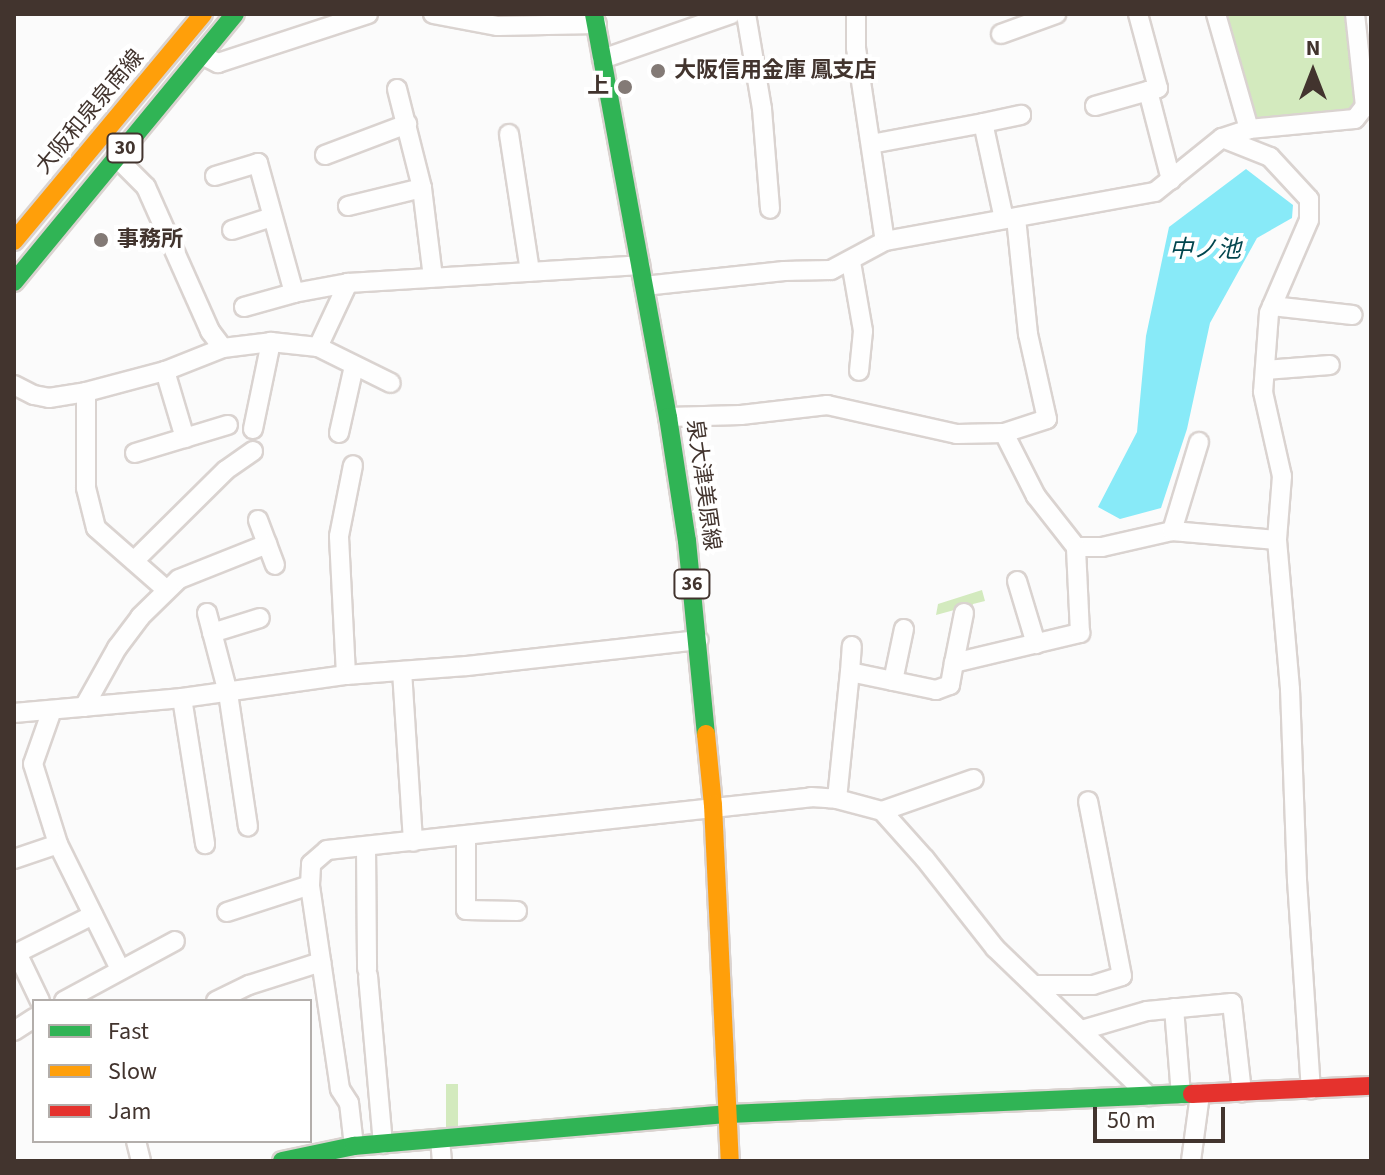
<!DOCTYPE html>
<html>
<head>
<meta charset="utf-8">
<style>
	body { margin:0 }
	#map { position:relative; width:1385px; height:1175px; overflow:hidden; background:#fbfbfb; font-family:"Source Sans 3","Noto Sans JP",sans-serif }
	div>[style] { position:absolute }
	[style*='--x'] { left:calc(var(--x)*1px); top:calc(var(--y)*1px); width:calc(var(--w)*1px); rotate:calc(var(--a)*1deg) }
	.green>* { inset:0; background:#d3eabe; transform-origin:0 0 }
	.water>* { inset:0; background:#88eaf8 }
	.roads { filter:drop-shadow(2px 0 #dad3d0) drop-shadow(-2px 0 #dad3d0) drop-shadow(0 2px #dad3d0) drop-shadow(0 -2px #dad3d0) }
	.street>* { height:18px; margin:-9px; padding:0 9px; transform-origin:9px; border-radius:9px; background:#fefefe }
	.fast>* { height:18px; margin:-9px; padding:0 9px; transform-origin:9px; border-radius:9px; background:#30b455 }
	.slow>* { height:18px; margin:-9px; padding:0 9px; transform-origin:9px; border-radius:9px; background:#ff9f0a }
	.jam>* { height:18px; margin:-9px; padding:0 9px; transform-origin:9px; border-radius:9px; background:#e5322d }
	.dots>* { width:22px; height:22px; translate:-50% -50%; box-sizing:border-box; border:4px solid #fff; border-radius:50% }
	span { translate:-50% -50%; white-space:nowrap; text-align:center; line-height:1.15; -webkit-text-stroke:8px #fff; paint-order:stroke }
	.shield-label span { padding:2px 6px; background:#fff; border:2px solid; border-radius:6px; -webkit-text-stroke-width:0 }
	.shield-label { font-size:20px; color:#42342e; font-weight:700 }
	.poi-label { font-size:22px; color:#42342e; font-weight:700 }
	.left { translate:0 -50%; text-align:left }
	.right { translate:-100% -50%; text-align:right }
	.street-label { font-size:22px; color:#42342e }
	.water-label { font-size:24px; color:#03464e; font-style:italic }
	.frame { position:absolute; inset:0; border:16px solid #42342e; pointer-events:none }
	.legend { position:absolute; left:32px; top:999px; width:280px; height:144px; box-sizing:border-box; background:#fff; border:2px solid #b3aeab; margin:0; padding:10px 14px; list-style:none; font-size:24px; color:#42342e }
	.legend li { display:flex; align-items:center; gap:16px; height:40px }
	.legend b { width:40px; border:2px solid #b3aeab }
	.north { position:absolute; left:1273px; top:32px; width:80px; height:80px; -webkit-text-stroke:6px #fff; paint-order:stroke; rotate:0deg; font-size:22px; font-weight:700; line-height:32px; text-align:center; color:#42342e }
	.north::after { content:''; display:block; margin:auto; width:28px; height:36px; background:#42342e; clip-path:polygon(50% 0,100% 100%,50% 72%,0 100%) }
	.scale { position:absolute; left:1093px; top:1107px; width:132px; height:36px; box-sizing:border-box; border:4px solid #42342e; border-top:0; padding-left:10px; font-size:24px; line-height:28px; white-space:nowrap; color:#42342e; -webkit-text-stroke:6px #fff; paint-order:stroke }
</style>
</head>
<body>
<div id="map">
	<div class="green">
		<div style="clip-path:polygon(1224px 14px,1347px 14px,1358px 103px,1352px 111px,1256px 118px)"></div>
		<div style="clip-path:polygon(982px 590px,985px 601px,973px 604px,970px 614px,958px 609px,936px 615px,938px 604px)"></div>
		<div style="left:446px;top:1084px;width:12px;height:43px"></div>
	</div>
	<div class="water">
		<div style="clip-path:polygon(1246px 169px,1293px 205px,1292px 218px,1257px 238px,1210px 323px,1187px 429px,1161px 508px,1120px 519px,1098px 507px,1137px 432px,1146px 336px,1169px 227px)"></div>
	</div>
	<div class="roads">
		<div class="street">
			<div style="--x:433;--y:14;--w:66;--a:10.5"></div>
			<div style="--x:498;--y:26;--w:99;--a:-1.2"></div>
			<div style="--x:746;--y:14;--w:96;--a:80.4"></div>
			<div style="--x:762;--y:109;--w:100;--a:85.4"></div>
			<div style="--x:856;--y:14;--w:34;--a:90"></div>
			<div style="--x:856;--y:48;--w:195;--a:81.5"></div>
			<div style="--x:1138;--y:14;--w:77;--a:74.9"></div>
			<div style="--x:1158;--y:88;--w:10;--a:163"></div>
			<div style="--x:1148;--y:91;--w:92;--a:75.5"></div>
			<div style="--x:1216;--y:14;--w:120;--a:74"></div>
			<div style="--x:1001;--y:34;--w:59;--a:-20"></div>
			<div style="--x:202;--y:55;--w:18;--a:27"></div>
			<div style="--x:218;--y:63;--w:158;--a:-18.1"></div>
			<div style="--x:602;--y:59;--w:137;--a:-19.2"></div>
			<div style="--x:397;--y:89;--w:102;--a:75.8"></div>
			<div style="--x:422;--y:188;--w:90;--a:83"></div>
			<div style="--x:1095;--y:106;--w:55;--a:-15.8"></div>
			<div style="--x:509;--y:134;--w:139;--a:81.3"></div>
			<div style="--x:1222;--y:138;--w:52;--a:21.6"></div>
			<div style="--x:1270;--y:157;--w:57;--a:47.1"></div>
			<div style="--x:1309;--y:199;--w:21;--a:90"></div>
			<div style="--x:1309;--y:220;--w:101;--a:113.3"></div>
			<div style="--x:1269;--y:313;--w:79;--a:94.3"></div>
			<div style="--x:1263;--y:392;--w:86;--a:77.3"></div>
			<div style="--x:1282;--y:476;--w:64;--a:94.5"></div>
			<div style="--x:1277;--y:540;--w:150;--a:85"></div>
			<div style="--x:1290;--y:689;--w:191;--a:87.9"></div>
			<div style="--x:1297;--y:880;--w:210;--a:86.2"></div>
			<div style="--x:871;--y:144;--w:114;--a:-10.6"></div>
			<div style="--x:325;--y:155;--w:88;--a:-20.7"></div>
			<div style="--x:116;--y:157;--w:42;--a:45"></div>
			<div style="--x:146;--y:187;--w:158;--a:66"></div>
			<div style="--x:210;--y:331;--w:21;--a:53"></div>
			<div style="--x:223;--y:348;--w:48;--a:-7.1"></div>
			<div style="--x:271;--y:342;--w:47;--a:6.1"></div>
			<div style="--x:318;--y:347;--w:71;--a:-64.9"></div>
			<div style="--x:348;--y:283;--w:293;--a:-3.5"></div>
			<div style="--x:215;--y:176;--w:45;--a:-16.8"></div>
			<div style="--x:258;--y:163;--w:135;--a:74.5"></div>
			<div style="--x:348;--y:206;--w:76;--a:-13.7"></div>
			<div style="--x:1004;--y:219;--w:98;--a:-102.3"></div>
			<div style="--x:983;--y:123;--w:39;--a:-12"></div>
			<div style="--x:232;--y:230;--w:42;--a:-18"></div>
			<div style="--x:851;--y:262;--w:70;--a:80.1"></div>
			<div style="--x:863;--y:331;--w:40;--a:95.7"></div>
			<div style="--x:644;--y:286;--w:141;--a:-6.1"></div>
			<div style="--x:784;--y:271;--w:47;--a:-1.2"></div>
			<div style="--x:831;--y:270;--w:61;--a:-28.2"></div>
			<div style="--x:885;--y:241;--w:274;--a:-10.3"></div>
			<div style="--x:1155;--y:192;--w:86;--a:-38.9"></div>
			<div style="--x:1222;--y:138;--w:28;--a:-18"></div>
			<div style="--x:1249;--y:129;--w:106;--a:-5.4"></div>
			<div style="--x:1355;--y:119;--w:16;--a:-52"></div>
			<div style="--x:1365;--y:106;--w:93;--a:-96.2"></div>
			<div style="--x:1272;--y:306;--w:81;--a:6.4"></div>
			<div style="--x:244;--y:307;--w:52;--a:-15.6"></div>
			<div style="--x:294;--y:293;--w:55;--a:-10.5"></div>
			<div style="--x:318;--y:347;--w:81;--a:26.3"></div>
			<div style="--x:1265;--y:370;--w:65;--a:-4.4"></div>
			<div style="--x:165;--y:371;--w:70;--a:73.4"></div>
			<div style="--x:14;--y:385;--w:22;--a:27"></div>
			<div style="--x:34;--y:395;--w:15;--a:11"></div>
			<div style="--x:49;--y:398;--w:37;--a:-9"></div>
			<div style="--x:86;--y:392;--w:82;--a:-14.9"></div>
			<div style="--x:165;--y:371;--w:62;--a:-21.6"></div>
			<div style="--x:86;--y:392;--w:96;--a:90"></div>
			<div style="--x:86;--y:488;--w:41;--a:76"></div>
			<div style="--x:96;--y:528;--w:86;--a:41.2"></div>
			<div style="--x:668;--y:417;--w:73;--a:-1.6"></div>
			<div style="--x:741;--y:415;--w:87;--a:-6.6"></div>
			<div style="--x:827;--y:405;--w:133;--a:12.6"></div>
			<div style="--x:957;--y:434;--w:47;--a:-1.2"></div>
			<div style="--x:1004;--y:433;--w:45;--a:-18"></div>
			<div style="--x:1047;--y:419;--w:87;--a:-102.6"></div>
			<div style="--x:1028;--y:334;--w:117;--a:-95.9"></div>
			<div style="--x:253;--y:429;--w:89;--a:-78.3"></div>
			<div style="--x:339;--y:433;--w:69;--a:-77.4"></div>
			<div style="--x:1004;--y:433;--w:71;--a:63.1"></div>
			<div style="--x:1036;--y:496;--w:65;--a:51.9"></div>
			<div style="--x:1076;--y:547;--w:26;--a:0"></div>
			<div style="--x:1102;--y:547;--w:72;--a:-12.9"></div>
			<div style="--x:1172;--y:531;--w:105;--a:4.9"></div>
			<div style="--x:135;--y:453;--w:97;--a:-16.8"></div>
			<div style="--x:258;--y:520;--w:48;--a:69.3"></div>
			<div style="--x:1172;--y:531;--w:93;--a:-73.1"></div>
			<div style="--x:134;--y:561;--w:129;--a:-44.7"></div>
			<div style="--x:226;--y:470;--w:33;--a:-35"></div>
			<div style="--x:1017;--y:581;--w:66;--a:73.2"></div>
			<div style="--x:207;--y:613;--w:83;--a:75.3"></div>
			<div style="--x:228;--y:693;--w:135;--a:81.5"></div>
			<div style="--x:212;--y:633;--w:50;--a:-17.4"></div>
			<div style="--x:954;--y:663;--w:51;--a:-78.7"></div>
			<div style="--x:402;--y:671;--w:171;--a:86.3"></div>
			<div style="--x:850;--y:672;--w:26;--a:-86"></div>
			<div style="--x:346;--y:675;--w:139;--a:-92.9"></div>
			<div style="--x:339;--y:536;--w:72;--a:-78.8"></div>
			<div style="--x:893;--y:681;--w:53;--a:-78.1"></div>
			<div style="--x:182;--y:698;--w:148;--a:81"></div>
			<div style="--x:84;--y:707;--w:68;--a:-60.8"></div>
			<div style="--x:117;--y:648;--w:39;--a:-53"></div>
			<div style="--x:140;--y:617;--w:54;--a:-44.3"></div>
			<div style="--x:179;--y:579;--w:95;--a:-21.7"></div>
			<div style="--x:52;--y:710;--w:57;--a:109.4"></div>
			<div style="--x:33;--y:764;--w:84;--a:72.6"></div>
			<div style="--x:58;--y:844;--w:140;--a:63.6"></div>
			<div style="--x:14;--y:713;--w:169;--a:-5.1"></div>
			<div style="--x:182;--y:698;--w:166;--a:-8"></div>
			<div style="--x:346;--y:675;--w:121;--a:-4.3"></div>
			<div style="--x:467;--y:666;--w:233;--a:-6.4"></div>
			<div style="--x:837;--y:799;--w:128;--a:-84.2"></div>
			<div style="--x:850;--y:672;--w:88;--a:11.8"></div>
			<div style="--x:936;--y:690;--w:15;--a:-20"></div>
			<div style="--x:950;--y:685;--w:22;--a:-80"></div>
			<div style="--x:954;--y:663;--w:130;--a:-13.4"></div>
			<div style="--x:1080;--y:633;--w:86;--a:-92.7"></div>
			<div style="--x:882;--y:811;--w:97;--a:-19.2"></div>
			<div style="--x:466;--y:836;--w:74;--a:90"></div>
			<div style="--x:466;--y:910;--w:51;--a:1.1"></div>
			<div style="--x:366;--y:847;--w:122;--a:89.5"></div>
			<div style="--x:14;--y:859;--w:46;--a:-18.8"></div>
			<div style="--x:227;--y:912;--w:87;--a:-18"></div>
			<div style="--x:368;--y:976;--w:169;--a:84.9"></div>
			<div style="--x:1035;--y:985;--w:58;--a:0"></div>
			<div style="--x:1093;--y:985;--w:30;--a:-17"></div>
			<div style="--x:1122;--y:976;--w:178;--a:-101"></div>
			<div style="--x:40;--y:1001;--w:53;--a:-115.6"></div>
			<div style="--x:17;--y:953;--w:85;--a:-26.6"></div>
			<div style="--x:64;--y:1001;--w:126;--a:-28.4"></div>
			<div style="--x:216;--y:1001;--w:37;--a:-26"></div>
			<div style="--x:249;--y:985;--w:76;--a:-17.7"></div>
			<div style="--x:1174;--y:1008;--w:87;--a:85.4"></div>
			<div style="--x:1082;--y:1030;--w:68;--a:-16.3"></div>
			<div style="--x:1147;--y:1011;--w:85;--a:-5.4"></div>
			<div style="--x:1232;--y:1003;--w:90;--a:83.6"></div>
			<div style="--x:14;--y:1031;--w:24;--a:-33"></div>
			<div style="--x:440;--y:1139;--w:22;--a:85"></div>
			<div style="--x:136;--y:1141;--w:21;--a:76"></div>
			<div style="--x:354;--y:1146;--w:43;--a:-96.6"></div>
			<div style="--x:349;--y:1103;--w:17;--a:-123"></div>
			<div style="--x:340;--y:1089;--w:206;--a:-98.4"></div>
			<div style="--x:310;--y:885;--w:21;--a:-87"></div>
			<div style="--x:311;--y:864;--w:21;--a:-41"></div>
			<div style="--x:327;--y:850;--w:487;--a:-6.2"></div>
			<div style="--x:811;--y:797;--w:26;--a:4"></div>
			<div style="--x:837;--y:799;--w:47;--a:14.9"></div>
			<div style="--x:882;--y:811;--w:64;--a:48.1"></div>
			<div style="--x:925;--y:859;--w:113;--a:51.8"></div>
			<div style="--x:995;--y:948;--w:214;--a:43.9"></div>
			<div style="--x:1191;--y:1161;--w:68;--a:-82.3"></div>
		</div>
		<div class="fast">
			<div style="--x:594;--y:14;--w:410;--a:79.6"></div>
			<div style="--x:668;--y:417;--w:125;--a:81.3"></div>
			<div style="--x:687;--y:541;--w:194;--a:84.4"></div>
			<div style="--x:14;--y:282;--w:347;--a:-50.5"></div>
			<div style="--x:282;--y:1161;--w:74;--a:-11.8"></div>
			<div style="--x:354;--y:1146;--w:376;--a:-4.9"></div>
			<div style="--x:729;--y:1114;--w:463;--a:-2.5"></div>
		</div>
		<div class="slow">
			<div style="--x:14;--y:241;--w:295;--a:-50.2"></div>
			<div style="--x:706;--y:734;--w:71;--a:84.4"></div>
			<div style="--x:713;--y:805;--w:356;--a:87.3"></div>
		</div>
		<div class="jam">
			<div style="--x:1192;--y:1094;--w:179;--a:-2.6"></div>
		</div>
	</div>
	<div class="dots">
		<div style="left:658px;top:71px;background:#837a76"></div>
		<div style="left:625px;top:87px;background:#837a76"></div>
		<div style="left:101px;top:240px;background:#837a76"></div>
	</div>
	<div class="shield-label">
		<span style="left:125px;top:148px">30</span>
		<span style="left:692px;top:584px">36</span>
	</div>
	<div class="poi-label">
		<span class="left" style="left:674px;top:71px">大阪信用金庫 鳳支店</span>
		<span class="right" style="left:609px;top:87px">上</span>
		<span class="left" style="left:117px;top:240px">事務所</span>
	</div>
	<div class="street-label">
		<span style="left:90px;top:112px;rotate:-50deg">大阪和泉泉南線</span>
		<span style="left:703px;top:485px;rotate:82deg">泉大津美原線</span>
	</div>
	<div class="water-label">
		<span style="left:1205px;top:250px">中ノ池</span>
	</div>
	<div class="frame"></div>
	<ul class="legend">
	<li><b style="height:10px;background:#30b455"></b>Fast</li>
	<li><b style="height:10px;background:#ff9f0a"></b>Slow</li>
	<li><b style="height:10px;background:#e5322d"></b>Jam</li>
	</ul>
	<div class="north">N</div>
	<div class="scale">50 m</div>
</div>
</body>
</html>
